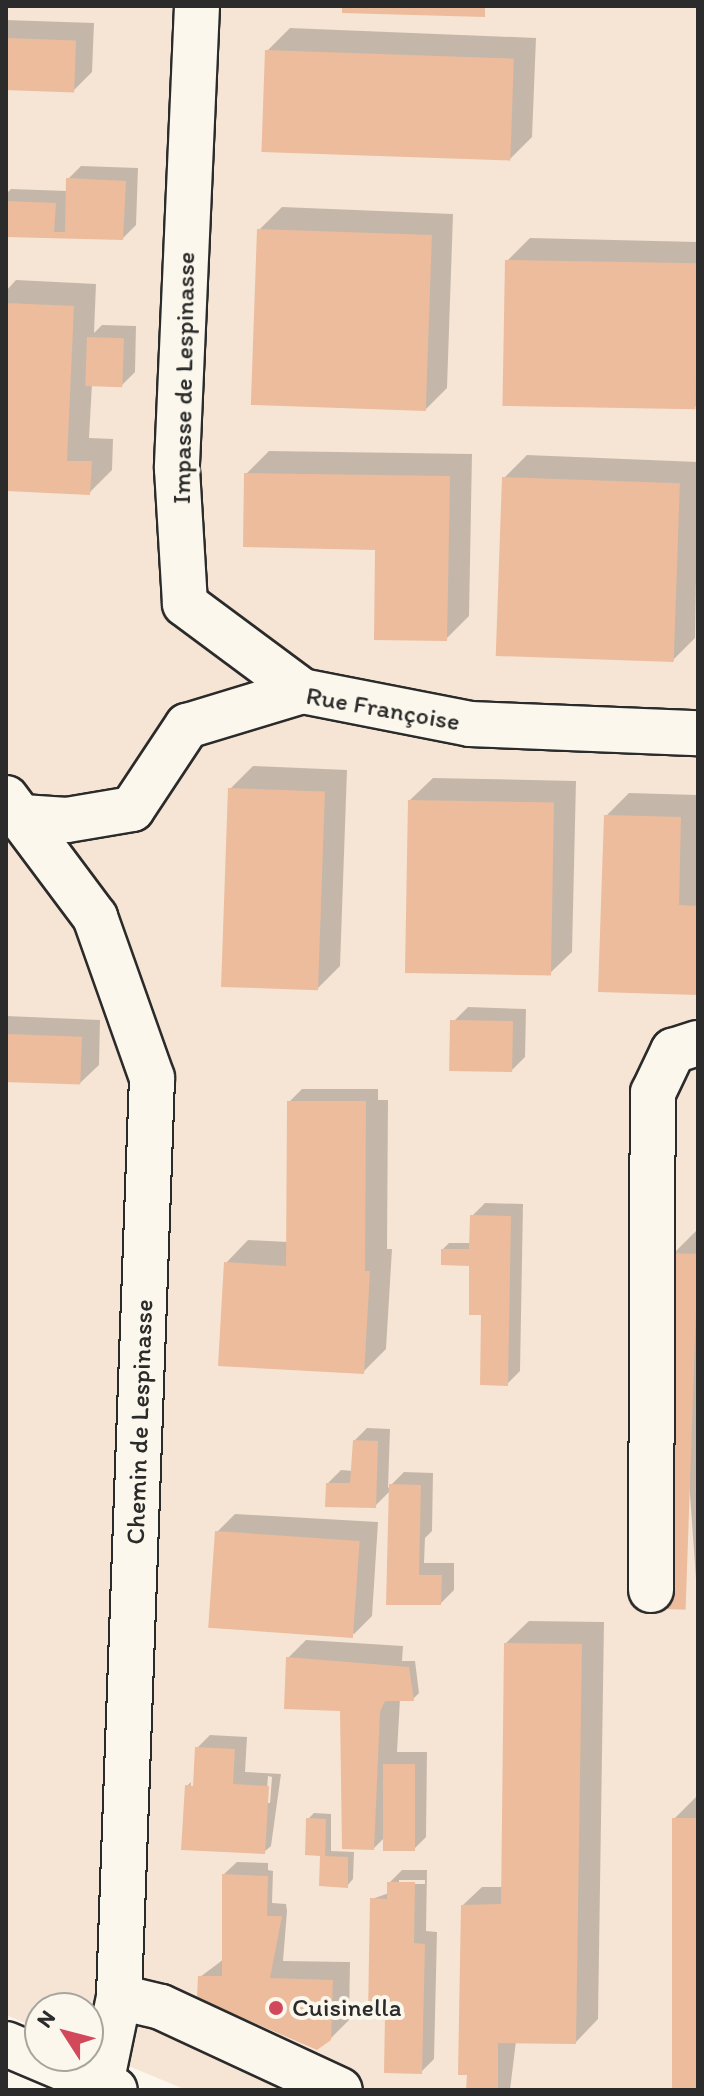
<!DOCTYPE html>
<html>
<head>
<meta charset="utf-8">
<style>
	body { margin:0 }
	#map { position:relative; width:704px; height:2096px; overflow:hidden; background:#fbf7ec; font-family:Itim,sans-serif }
	div>[style] { position:absolute }
	[style*='--x'] { left:calc(var(--x)*1px); top:calc(var(--y)*1px); width:calc(var(--w)*1px); rotate:calc(var(--a)*1deg) }
	.built>* { inset:0; background:#f6e5d4 }
	.shadow>* { inset:0; background:#0003 }
	.building>* { inset:0; background:#ecbc9d; transform-origin:0 0 }
	.roads { filter:drop-shadow(2px 0 #2b2b2b) drop-shadow(-2px 0 #2b2b2b) drop-shadow(0 2px #2b2b2b) drop-shadow(0 -2px #2b2b2b) }
	.minor>* { height:44px; margin:-22px; padding:0 22px; transform-origin:22px; border-radius:22px; background:#fbf7ec }
	.major>* { height:44px; margin:-22px; padding:0 22px; transform-origin:22px; border-radius:22px; background:#fbf7ec }
	.dots>* { width:22px; height:22px; translate:-50% -50%; box-sizing:border-box; border:4px solid #fbf7ec; border-radius:50% }
	span { translate:-50% -50%; white-space:nowrap; text-align:center; line-height:1.15; -webkit-text-stroke:8px #fbf7ec; paint-order:stroke }
	.street-label { font-size:26px; color:#2b2b2b }
	.poi-label { font-size:26px; color:#2b2b2b }
	.left { translate:0 -50%; text-align:left }
	.frame { position:absolute; inset:0; border:8px solid #2b2b2b; pointer-events:none }
	.north { position:absolute; left:24px; top:1992px; width:80px; height:80px; box-sizing:border-box; background:#fbf7ec; border:2px solid #a8a59f; border-radius:50%; rotate:306deg; font-size:22px; font-weight:700; line-height:32px; text-align:center; color:#2b2b2b }
	.north::after { content:''; display:block; margin:auto; width:28px; height:36px; background:#d1495b; clip-path:polygon(50% 0,100% 100%,50% 72%,0 100%) }
</style>
</head>
<body>
<div id="map">
	<div class="built">
		<div style="clip-path:polygon(6px 6px,698px 6px,698px 2090px,186px 2090px,88px 2049px,88px 2008px,40px 2008px,40px 2029px,6px 2015px)"></div>
	</div>
	<div class="shadow">
		<div style="clip-path:polygon(6px 20px,94px 23px,92px 72px,74px 90px,6px 88px)"></div>
		<div style="clip-path:polygon(290px 28px,536px 38px,532px 137px,510px 159px,267px 51px)"></div>
		<div style="clip-path:polygon(81px 166px,138px 168px,136px 225px,123px 238px,6px 235px,6px 194px,11px 189px,68px 191px,68px 179px)"></div>
		<div style="clip-path:polygon(282px 207px,453px 214px,447px 388px,424px 411px,259px 230px)"></div>
		<div style="clip-path:polygon(530px 238px,698px 242px,698px 408px,507px 261px)"></div>
		<div style="clip-path:polygon(16px 280px,96px 284px,94px 333px,102px 325px,136px 326px,135px 372px,122px 385px,92px 384px,89px 438px,113px 439px,112px 470px,90px 492px,6px 489px,6px 291px)"></div>
		<div style="clip-path:polygon(269px 451px,472px 454px,469px 616px,446px 639px,377px 548px,246px 474px)"></div>
		<div style="clip-path:polygon(527px 455px,698px 462px,695px 638px,672px 661px,504px 478px)"></div>
		<div style="clip-path:polygon(253px 766px,347px 770px,340px 966px,317px 989px,230px 789px)"></div>
		<div style="clip-path:polygon(433px 778px,576px 781px,572px 952px,549px 974px,410px 800px)"></div>
		<div style="clip-path:polygon(629px 793px,698px 795px,698px 993px,606px 816px)"></div>
		<div style="clip-path:polygon(468px 1007px,526px 1009px,525px 1057px,512px 1070px,455px 1020px)"></div>
		<div style="clip-path:polygon(6px 1016px,100px 1020px,99px 1065px,80px 1083px,6px 1080px)"></div>
		<div style="clip-path:polygon(302px 1089px,378px 1089px,378px 1100px,388px 1100px,387px 1249px,392px 1249px,386px 1349px,363px 1372px,226px 1263px,248px 1240px,288px 1242px,289px 1102px)"></div>
		<div style="clip-path:polygon(485px 1203px,523px 1204px,520px 1371px,507px 1384px,471px 1261px,443px 1249px,449px 1243px,471px 1243px,472px 1216px)"></div>
		<div style="clip-path:polygon(696px 1231px,698px 1232px,698px 1607px,673px 1254px)"></div>
		<div style="clip-path:polygon(367px 1428px,390px 1429px,388px 1488px,404px 1472px,433px 1473px,432px 1531px,425px 1538px,424px 1563px,454px 1563px,454px 1590px,441px 1603px,388px 1603px,391px 1490px,375px 1506px,328px 1483px,341px 1470px,353px 1471px,354px 1441px)"></div>
		<div style="clip-path:polygon(235px 1514px,378px 1522px,372px 1616px,354px 1634px,217px 1532px)"></div>
		<div style="clip-path:polygon(529px 1621px,604px 1622px,598px 2019px,576px 2042px,516px 2041px,510px 2090px,468px 2090px,463px 1905px,482px 1887px,503px 1887px,506px 1643px)"></div>
		<div style="clip-path:polygon(306px 1640px,403px 1646px,402px 1661px,415px 1661px,419px 1693px,413px 1699px,400px 1699px,397px 1752px,427px 1752px,426px 1837px,413px 1850px,384px 1838px,374px 1848px,342px 1710px,288px 1658px)"></div>
		<div style="clip-path:polygon(evenodd,210px 1735px,247px 1737px,245px 1772px,281px 1774px,271px 1846px,264px 1852px,183px 1848px,187px 1786px,191px 1782px,190px 1792px,194px 1788px,197px 1748px,210px 1735px,268px 1776px,272px 1777px,270px 1803px,266px 1803px,268px 1776px)"></div>
		<div style="clip-path:polygon(697px 1796px,698px 2090px,672px 2090px,674px 1819px)"></div>
		<div style="clip-path:polygon(314px 1813px,331px 1814px,331px 1851px,354px 1852px,353px 1879px,347px 1886px,322px 1854px,308px 1819px)"></div>
		<div style="clip-path:polygon(237px 1862px,268px 1863px,268px 1870px,273px 1871px,272px 1903px,286px 1904px,287px 1911px,283px 1961px,350px 1962px,349px 2020px,330px 2039px,200px 1977px,224px 1959px,224px 1874px)"></div>
		<div style="clip-path:polygon(evenodd,402px 1870px,427px 1870px,426px 1931px,437px 1932px,434px 2059px,421px 2072px,386px 2071px,385px 2006px,372px 1899px,389px 1893px,389px 1883px,402px 1870px,399px 1880px,425px 1880px,425px 1884px,399px 1884px,399px 1880px)"></div>
	</div>
	<div class="building">
		<div style="clip-path:polygon(342px 6px,485px 6px,485px 17px,342px 13px)"></div>
		<div style="left:6px;top:38px;width:70px;height:52px;rotate:2deg"></div>
		<div style="left:265px;top:50px;width:249px;height:102px;rotate:2deg"></div>
		<div style="clip-path:polygon(66px 178px,126px 181px,123px 240px,6px 237px,6px 201px,56px 203px,54px 232px,65px 232px)"></div>
		<div style="left:257px;top:229px;width:175px;height:176px;rotate:2deg"></div>
		<div style="left:505px;top:260px;width:193px;height:146px;rotate:1deg"></div>
		<div style="clip-path:polygon(6px 303px,74px 306px,67px 461px,92px 461px,90px 495px,6px 491px)"></div>
		<div style="left:87px;top:337px;width:37px;height:49px;rotate:2deg"></div>
		<div style="clip-path:polygon(244px 473px,450px 476px,447px 641px,374px 640px,375px 550px,243px 547px)"></div>
		<div style="left:502px;top:477px;width:178px;height:179px;rotate:2deg"></div>
		<div style="left:228px;top:788px;width:97px;height:199px;rotate:2deg"></div>
		<div style="left:408px;top:800px;width:146px;height:173px;rotate:1deg"></div>
		<div style="clip-path:polygon(604px 815px,681px 817px,679px 905px,698px 906px,698px 995px,598px 992px)"></div>
		<div style="left:450px;top:1020px;width:63px;height:51px;rotate:1deg"></div>
		<div style="left:6px;top:1034px;width:76px;height:48px;rotate:2deg"></div>
		<div style="clip-path:polygon(287px 1101px,366px 1101px,365px 1271px,370px 1271px,364px 1374px,218px 1366px,224px 1262px,286px 1266px)"></div>
		<div style="clip-path:polygon(470px 1215px,511px 1216px,508px 1386px,480px 1385px,481px 1315px,469px 1315px,469px 1266px,441px 1265px,441px 1249px,469px 1249px)"></div>
		<div style="left:671px;top:1253px;width:27px;height:356px;rotate:2deg"></div>
		<div style="clip-path:polygon(353px 1440px,378px 1441px,376px 1508px,325px 1507px,326px 1483px,350px 1483px)"></div>
		<div style="clip-path:polygon(389px 1484px,421px 1485px,419px 1575px,442px 1575px,441px 1605px,386px 1605px)"></div>
		<div style="left:215px;top:1531px;width:145px;height:97px;rotate:4deg"></div>
		<div style="clip-path:polygon(504px 1643px,582px 1644px,576px 2044px,498px 2043px,498px 2090px,466px 2090px,467px 2075px,458px 2075px,461px 1905px,501px 1904px)"></div>
		<div style="clip-path:polygon(286px 1657px,409px 1667px,414px 1701px,385px 1701px,380px 1712px,374px 1850px,342px 1849px,340px 1711px,284px 1709px)"></div>
		<div style="clip-path:polygon(195px 1747px,235px 1749px,233px 1784px,269px 1786px,265px 1854px,181px 1850px,185px 1785px,193px 1786px)"></div>
		<div style="left:383px;top:1764px;width:32px;height:87px"></div>
		<div style="clip-path:polygon(306px 1818px,326px 1819px,325px 1856px,348px 1857px,348px 1888px,319px 1886px,320px 1856px,305px 1855px)"></div>
		<div style="left:672px;top:1818px;width:26px;height:272px"></div>
		<div style="clip-path:polygon(222px 1874px,268px 1876px,267px 1916px,282px 1916px,270px 1978px,333px 1980px,331px 2040px,317px 2050px,197px 1998px,198px 1976px,222px 1976px)"></div>
		<div style="clip-path:polygon(387px 1882px,415px 1882px,414px 1943px,425px 1944px,422px 2074px,384px 2073px,385px 2015px,368px 2015px,370px 1898px,387px 1899px)"></div>
	</div>
	<div class="roads">
		<div class="minor">
			<div style="--x:197;--y:6;--w:463;--a:92.5"></div>
			<div style="--x:177;--y:469;--w:135;--a:86.6"></div>
			<div style="--x:185;--y:604;--w:146;--a:36.6"></div>
			<div style="--x:6;--y:798;--w:149;--a:53.2"></div>
			<div style="--x:95;--y:917;--w:171;--a:70.5"></div>
			<div style="--x:152;--y:1078;--w:920;--a:92.06"></div>
			<div style="--x:119;--y:1997;--w:89;--a:101.7"></div>
			<div style="--x:22;--y:817;--w:45;--a:3.8"></div>
			<div style="--x:67;--y:820;--w:66;--a:-9.6"></div>
			<div style="--x:132;--y:809;--w:100;--a:-56.5"></div>
			<div style="--x:187;--y:726;--w:120;--a:-16.9"></div>
			<div style="--x:302;--y:691;--w:171;--a:11.1"></div>
			<div style="--x:470;--y:724;--w:228;--a:2.3"></div>
			<div style="--x:651;--y:1590;--w:497;--a:-89.8"></div>
			<div style="--x:653;--y:1093;--w:47;--a:-64.5"></div>
			<div style="--x:673;--y:1051;--w:26;--a:-18"></div>
			<div style="--x:119;--y:1997;--w:43;--a:13.4"></div>
			<div style="--x:161;--y:2007;--w:197;--a:24.9"></div>
		</div>
		<div class="major">
			<div style="--x:6;--y:2044;--w:118;--a:22.9"></div>
		</div>
	</div>
	<div class="dots">
		<div style="left:276px;top:2008px;background:#d1495b"></div>
	</div>
	<div class="street-label">
		<span style="left:184px;top:378px;rotate:-89deg">Impasse de Lespinasse</span>
		<span style="left:383px;top:709px;rotate:10deg">Rue Françoise</span>
		<span style="left:140px;top:1422px;rotate:-88deg">Chemin de Lespinasse</span>
	</div>
	<div class="poi-label">
		<span class="left" style="left:292px;top:2008px">Cuisinella</span>
	</div>
	<div class="frame"></div>
	<div class="north">N</div>
</div>
</body>
</html>
